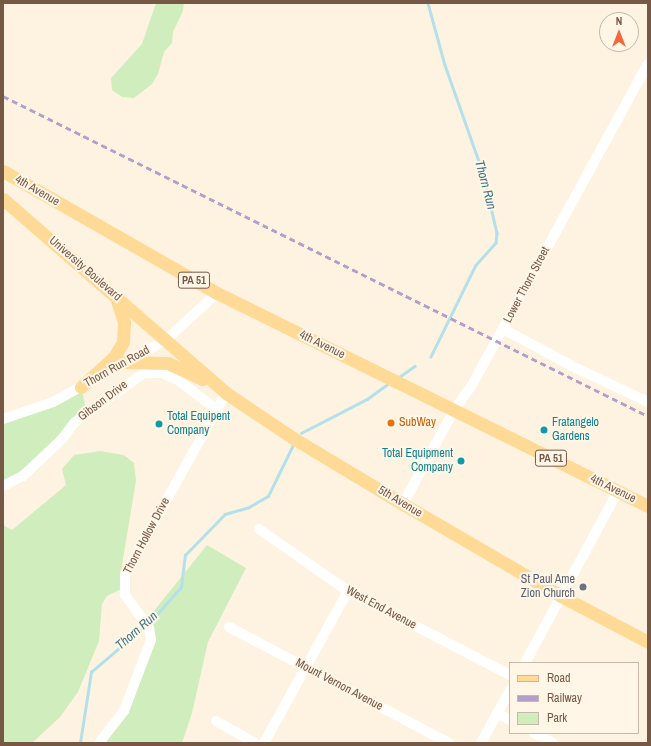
<!DOCTYPE html>
<html>
<head>
<meta charset="utf-8">
<style>
	body { margin:0 }
	#map { position:relative; width:651px; height:746px; overflow:hidden; background:#fef3e0; font-family:"Archivo Narrow",sans-serif }
	div>[style] { position:absolute }
	[style*='--x'] { left:calc(var(--x)*1px); top:calc(var(--y)*1px); width:calc(var(--w)*1px); rotate:calc(var(--a)*1deg) }
	.green>* { inset:0; background:#d0edbe }
	.stream>* { height:2.5px; margin:-1.25px; padding:0 1.25px; transform-origin:1.25px; border-radius:1.25px; background:#b3e0e9 }
	.minor>* { height:10px; margin:-5px; padding:0 5px; transform-origin:5px; border-radius:5px; background:#fff }
	.major>* { height:13px; margin:-6.5px; padding:0 6.5px; transform-origin:6.5px; border-radius:6.5px; background:#ffda96 }
	.rail>* { height:2.5px; margin-top:-1.25px; transform-origin:0; background:repeating-linear-gradient(90deg,#b59ec8 0 6px,transparent 0 10px) }
	.dots>* { width:11px; height:11px; translate:-50% -50%; box-sizing:border-box; border:2px solid #fff6e8; border-radius:50% }
	span { translate:-50% -50%; white-space:nowrap; text-align:center; line-height:1.15; -webkit-text-stroke:4px #fff6e8; paint-order:stroke }
	.shield-label span { padding:1px 3px; background:#fff6e8; border:1px solid; border-radius:3px; -webkit-text-stroke-width:0 }
	.shield-label { font-size:11px; color:#775845; font-weight:700 }
	.street-label { font-size:12px; color:#775845 }
	.culture-label { font-size:12px; color:#0d838f }
	.left { translate:0 -50%; text-align:left }
	.right { translate:-100% -50%; text-align:right }
	.food-label { font-size:12px; color:#c56008 }
	.worship-label { font-size:12px; color:#5b616d }
	.water-label { font-size:13px; color:#3b7786; font-style:italic }
	.frame { position:absolute; inset:0; border:4px solid #775845; pointer-events:none }
	.legend { position:absolute; left:509px; top:662px; width:130px; height:72px; box-sizing:border-box; background:#fff6e8; border:1px solid #c9b7a7; margin:0; padding:5px 7px; list-style:none; font-size:12px; color:#775845 }
	.legend li { display:flex; align-items:center; gap:8px; height:20px }
	.legend b { width:20px; border:1px solid #c9b7a7 }
	.north { position:absolute; left:599px; top:12px; width:40px; height:40px; box-sizing:border-box; background:#fff6e8; border:1px solid #c9b7a7; border-radius:50%; rotate:0deg; font-size:11px; font-weight:700; line-height:16px; text-align:center; color:#775845 }
	.north::after { content:''; display:block; margin:auto; width:14px; height:18px; background:#f3673a; clip-path:polygon(50% 0,100% 100%,50% 72%,0 100%) }
</style>
</head>
<body>
<div id="map">
	<div class="green">
		<div style="clip-path:polygon(156px 3px,184px 3px,183px 11px,173px 32px,172px 43px,164px 52px,158px 74px,152px 84px,134px 98px,122px 97px,112px 90px,111px 78px,142px 44px)"></div>
		<div style="clip-path:polygon(81px 387px,87px 412px,62px 439px,3px 486px,3px 419px)"></div>
		<div style="clip-path:polygon(100px 451px,124px 455px,134px 463px,136px 481px,122px 565px,125px 575px,123px 588px,107px 596px,102px 604px,99px 641px,78px 692px,60px 717px,32px 743px,3px 743px,3px 525px,12px 530px,66px 485px,62px 469px,74px 455px)"></div>
		<div style="clip-path:polygon(207px 545px,246px 568px,208px 642px,192px 713px,182px 743px,99px 743px,116px 722px,150px 648px,145px 622px)"></div>
	</div>
	<div class="stream">
		<div style="--x:428;--y:3;--w:64;--a:74.7"></div>
		<div style="--x:445;--y:65;--w:114;--a:70.6"></div>
		<div style="--x:483;--y:173;--w:62;--a:76.9"></div>
		<div style="--x:497;--y:233;--w:10;--a:96"></div>
		<div style="--x:496;--y:243;--w:30;--a:132"></div>
		<div style="--x:476;--y:265;--w:102;--a:116.1"></div>
		<div style="--x:399;--y:377;--w:19;--a:-35"></div>
		<div style="--x:301;--y:433;--w:74;--a:-27.3"></div>
		<div style="--x:367;--y:399;--w:27;--a:-36"></div>
		<div style="--x:149;--y:623;--w:48;--a:-48.4"></div>
		<div style="--x:181;--y:587;--w:32;--a:-83"></div>
		<div style="--x:185;--y:555;--w:57;--a:-45.7"></div>
		<div style="--x:225;--y:514;--w:25;--a:-16"></div>
		<div style="--x:249;--y:507;--w:22;--a:-30"></div>
		<div style="--x:268;--y:496;--w:55;--a:-63.9"></div>
		<div style="--x:80;--y:743;--w:72;--a:-81.2"></div>
		<div style="--x:91;--y:672;--w:71;--a:-40.4"></div>
	</div>
	<div class="minor">
		<div style="--x:503;--y:329;--w:81;--a:28.2"></div>
		<div style="--x:574;--y:367;--w:82;--a:25.3"></div>
		<div style="--x:3;--y:419;--w:53;--a:-18.8"></div>
		<div style="--x:53;--y:402;--w:116;--a:-28.8"></div>
		<div style="--x:155;--y:346;--w:13;--a:-29"></div>
		<div style="--x:166;--y:340;--w:69;--a:-42.7"></div>
		<div style="--x:3;--y:486;--w:22;--a:-27"></div>
		<div style="--x:23;--y:476;--w:54;--a:-43.5"></div>
		<div style="--x:62;--y:439;--w:21;--a:-53"></div>
		<div style="--x:75;--y:422;--w:85;--a:-35.4"></div>
		<div style="--x:144;--y:373;--w:18;--a:0"></div>
		<div style="--x:162;--y:373;--w:17;--a:24"></div>
		<div style="--x:178;--y:380;--w:48;--a:37.3"></div>
		<div style="--x:403;--y:504;--w:107;--a:-61.5"></div>
		<div style="--x:454;--y:410;--w:31;--a:-54"></div>
		<div style="--x:472;--y:385;--w:366;--a:-61.3"></div>
		<div style="--x:259;--y:529;--w:108;--a:34.9"></div>
		<div style="--x:348;--y:591;--w:182;--a:27.4"></div>
		<div style="--x:229;--y:627;--w:249;--a:27.8"></div>
		<div style="--x:525;--y:663;--w:196;--a:-61.6"></div>
		<div style="--x:497;--y:713;--w:15;--a:28"></div>
		<div style="--x:216;--y:721;--w:45;--a:29.4"></div>
		<div style="--x:534;--y:733;--w:21;--a:28"></div>
		<div style="--x:99;--y:743;--w:41;--a:-52"></div>
		<div style="--x:124;--y:711;--w:76;--a:-69.2"></div>
		<div style="--x:151;--y:640;--w:12;--a:-99"></div>
		<div style="--x:149;--y:628;--w:41;--a:-126"></div>
		<div style="--x:125;--y:595;--w:20;--a:-90"></div>
		<div style="--x:125;--y:575;--w:208;--a:-61"></div>
		<div style="--x:264;--y:743;--w:174;--a:-61.1"></div>
		<div style="--x:481;--y:743;--w:60;--a:-61.3"></div>
	</div>
	<div class="major">
		<div style="--x:3;--y:171;--w:246;--a:29.7"></div>
		<div style="--x:217;--y:293;--w:481;--a:26.3"></div>
		<div style="--x:3;--y:199;--w:296;--a:41"></div>
		<div style="--x:226;--y:393;--w:81;--a:33.9"></div>
		<div style="--x:293;--y:438;--w:128;--a:31"></div>
		<div style="--x:403;--y:504;--w:183;--a:30.2"></div>
		<div style="--x:561;--y:596;--w:98;--a:27.9"></div>
		<div style="--x:125;--y:362;--w:43;--a:1.3"></div>
		<div style="--x:168;--y:363;--w:38;--a:25"></div>
		<div style="--x:81;--y:387;--w:45;--a:-42.3"></div>
		<div style="--x:114;--y:357;--w:17;--a:-59"></div>
		<div style="--x:123;--y:342;--w:20;--a:-87"></div>
		<div style="--x:124;--y:322;--w:25;--a:-108"></div>
	</div>
	<div class="rail">
		<div style="--x:3;--y:96;--w:720;--a:26.39"></div>
	</div>
	<div class="dots">
		<div style="left:391px;top:423px;background:#e8710a"></div>
		<div style="left:159px;top:424px;background:#0f9aa8"></div>
		<div style="left:544px;top:430px;background:#0f9aa8"></div>
		<div style="left:461px;top:461px;background:#0f9aa8"></div>
		<div style="left:583px;top:587px;background:#6b7280"></div>
	</div>
	<div class="shield-label">
		<span style="left:194px;top:280px">PA 51</span>
		<span style="left:551px;top:458px">PA 51</span>
	</div>
	<div class="street-label">
		<span style="left:37px;top:191px;rotate:30deg">4th Avenue</span>
		<span style="left:85px;top:269px;rotate:41deg">University Boulevard</span>
		<span style="left:527px;top:285px;rotate:-62deg">Lower Thorn Street</span>
		<span style="left:322px;top:345px;rotate:26deg">4th Avenue</span>
		<span style="left:117px;top:367px;rotate:-29deg">Thorn Run Road</span>
		<span style="left:103px;top:401px;rotate:-37deg">Gibson Drive</span>
		<span style="left:613px;top:489px;rotate:26deg">4th Avenue</span>
		<span style="left:400px;top:502px;rotate:31deg">5th Avenue</span>
		<span style="left:147px;top:536px;rotate:-62deg">Thorn Hollow Drive</span>
		<span style="left:381px;top:608px;rotate:28deg">West End Avenue</span>
		<span style="left:339px;top:685px;rotate:28deg">Mount Vernon Avenue</span>
	</div>
	<div class="culture-label">
		<span class="left" style="left:167px;top:424px">Total Equipent<br>Company</span>
		<span class="left" style="left:552px;top:430px">Fratangelo<br>Gardens</span>
		<span class="right" style="left:453px;top:461px">Total Equipment<br>Company</span>
	</div>
	<div class="food-label">
		<span class="left" style="left:399px;top:423px">SubWay</span>
	</div>
	<div class="worship-label">
		<span class="right" style="left:575px;top:587px">St Paul Ame<br>Zion Church</span>
	</div>
	<div class="water-label">
		<span style="left:485px;top:185px;rotate:75deg">Thorn Run</span>
		<span style="left:137px;top:631px;rotate:-41deg">Thorn Run</span>
	</div>
	<div class="frame"></div>
	<ul class="legend">
	<li><b style="height:5px;background:#ffda96"></b>Road</li>
	<li><b style="height:5px;background:#b59ec8"></b>Railway</li>
	<li><b style="height:11px;background:#d0edbe"></b>Park</li>
	</ul>
	<div class="north">N</div>
</div>
</body>
</html>
